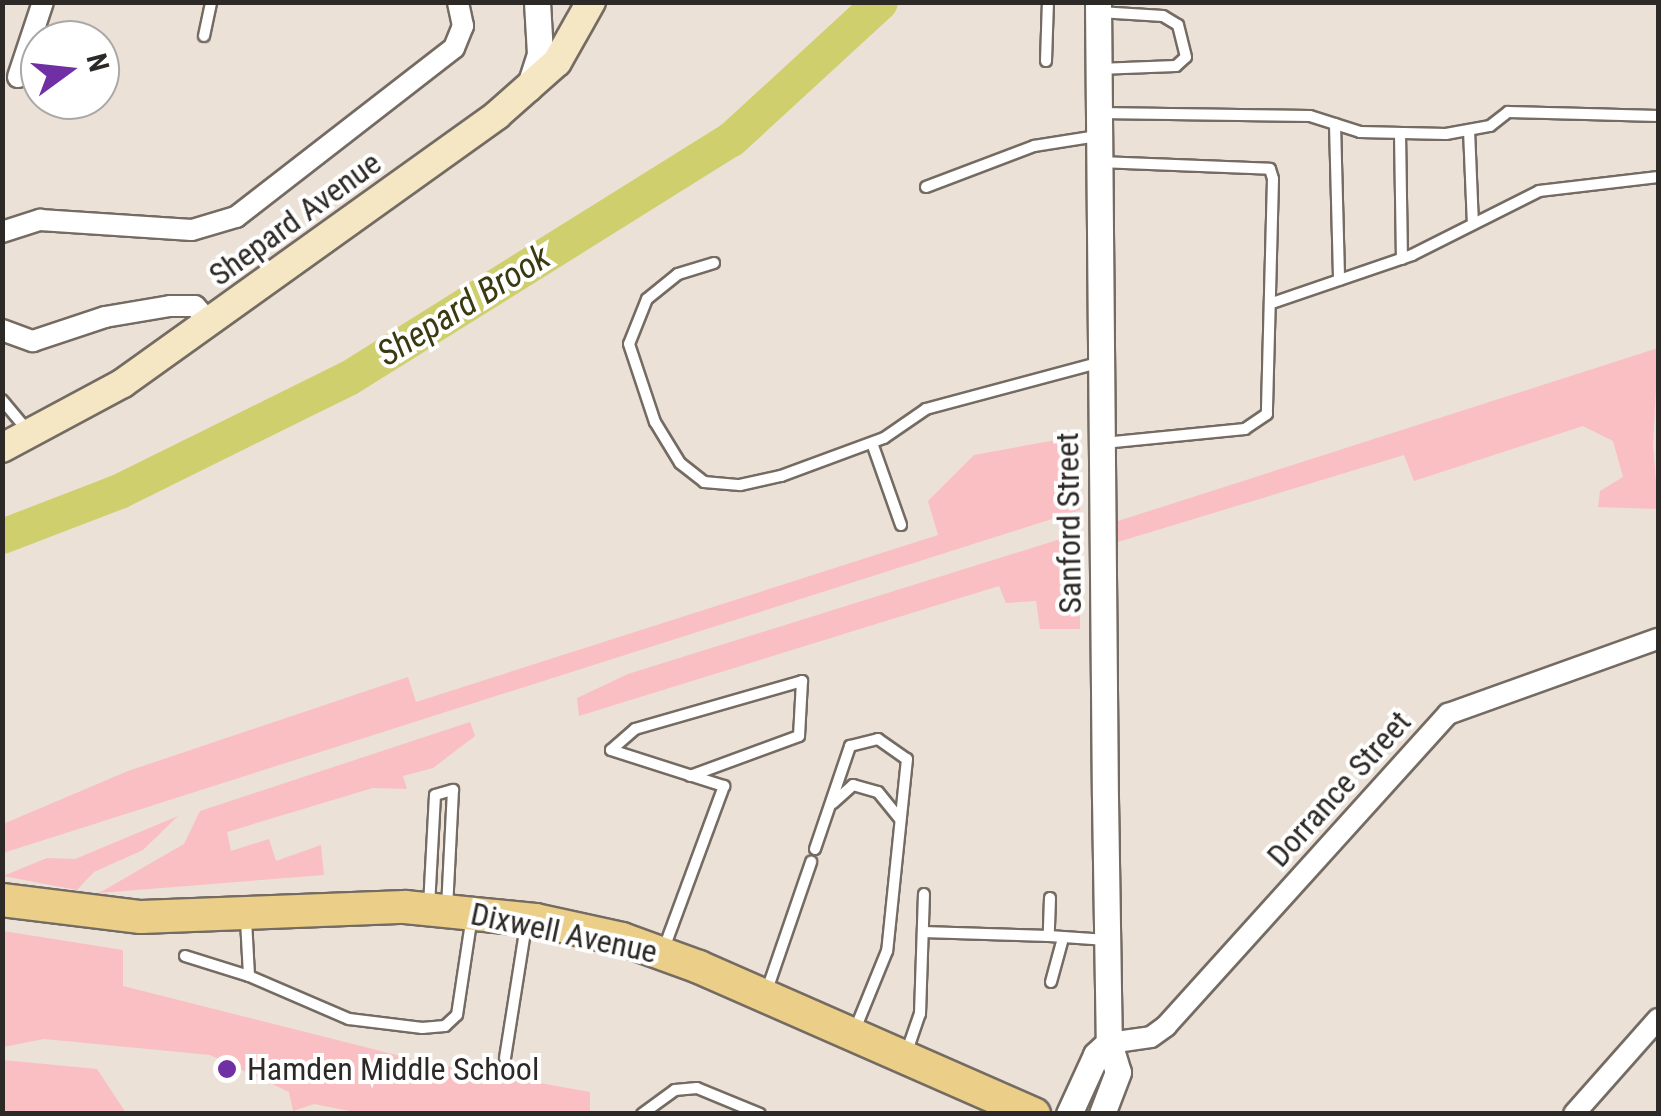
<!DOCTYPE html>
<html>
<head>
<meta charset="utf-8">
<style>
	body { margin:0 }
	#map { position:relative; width:1661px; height:1116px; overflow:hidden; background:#ebe1d7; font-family:"Roboto Condensed",sans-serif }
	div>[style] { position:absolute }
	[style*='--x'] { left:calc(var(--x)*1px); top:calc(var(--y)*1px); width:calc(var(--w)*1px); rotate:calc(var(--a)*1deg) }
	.green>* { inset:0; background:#fabfc2 }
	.river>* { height:35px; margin:-17.5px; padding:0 17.5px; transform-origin:17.5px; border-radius:17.5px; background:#cfd06d }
	.roads { filter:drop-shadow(2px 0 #746b63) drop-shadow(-2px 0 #746b63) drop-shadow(0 2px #746b63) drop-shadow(0 -2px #746b63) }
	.service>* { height:10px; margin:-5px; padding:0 5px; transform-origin:5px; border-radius:5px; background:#fff }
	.minor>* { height:20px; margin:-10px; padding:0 10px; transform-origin:10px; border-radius:10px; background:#fff }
	.tertiary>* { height:25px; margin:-12.5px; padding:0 12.5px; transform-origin:12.5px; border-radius:12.5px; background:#fff }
	.secondary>* { height:28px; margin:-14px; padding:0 14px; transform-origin:14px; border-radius:14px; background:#f5e7c3 }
	.primary>* { height:32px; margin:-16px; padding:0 16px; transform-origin:16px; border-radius:16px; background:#ebce87 }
	.dots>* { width:28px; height:28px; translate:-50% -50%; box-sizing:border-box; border:5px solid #fff; border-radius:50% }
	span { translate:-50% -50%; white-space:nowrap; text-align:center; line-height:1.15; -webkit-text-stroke:8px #fff; paint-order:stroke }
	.street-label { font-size:32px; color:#2d2926 }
	.poi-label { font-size:32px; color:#2d2926 }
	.left { translate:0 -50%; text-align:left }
	.water-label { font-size:35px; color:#3a3a10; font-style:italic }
	.frame { position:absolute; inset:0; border:5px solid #2d2926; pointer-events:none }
	.north { position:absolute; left:20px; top:20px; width:100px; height:100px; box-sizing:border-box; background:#fff; border:2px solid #aba9a8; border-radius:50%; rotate:75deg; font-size:28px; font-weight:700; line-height:40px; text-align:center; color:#2d2926 }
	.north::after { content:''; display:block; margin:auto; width:35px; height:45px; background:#7030a4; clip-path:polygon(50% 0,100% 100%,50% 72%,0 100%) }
</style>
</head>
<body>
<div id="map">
	<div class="green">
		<div style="clip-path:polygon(1658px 348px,1653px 445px,1658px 509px,1598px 507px,1600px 491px,1623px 477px,1613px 441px,1583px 426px,1414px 481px,1404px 455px,1118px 542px,1118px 521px)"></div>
		<div style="clip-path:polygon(1078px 436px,1080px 510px,3px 853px,3px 824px,128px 771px,408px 677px,416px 702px,938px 535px,928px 501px,974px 455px)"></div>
		<div style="clip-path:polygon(1080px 533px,1080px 629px,1040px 629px,1036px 601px,1006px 603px,999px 586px,579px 716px,577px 698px,628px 674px)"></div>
		<div style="clip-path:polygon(470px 722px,475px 736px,433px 768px,403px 776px,407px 789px,373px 788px,227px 832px,231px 851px,269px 839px,276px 861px,321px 845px,324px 875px,99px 893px,184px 844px,200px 811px)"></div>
		<div style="clip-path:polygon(178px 816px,143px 850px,94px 872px,77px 890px,3px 876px,47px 858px,75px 859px)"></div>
		<div style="clip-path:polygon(3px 931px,123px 950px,123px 986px,428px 1063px,590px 1092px,590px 1113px,365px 1114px,314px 1104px,293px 1111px,289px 1092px,210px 1055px,44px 1039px,3px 1047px)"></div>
		<div style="clip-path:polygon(3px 1060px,97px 1069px,126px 1113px,3px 1113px)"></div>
	</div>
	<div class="river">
		<div style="--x:2;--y:536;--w:125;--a:-21"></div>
		<div style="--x:119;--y:491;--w:255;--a:-26.3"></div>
		<div style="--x:348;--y:378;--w:451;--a:-32"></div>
		<div style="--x:731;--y:139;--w:202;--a:-42.6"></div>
	</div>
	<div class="roads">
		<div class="service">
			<div style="--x:204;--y:36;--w:35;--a:-78"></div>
			<div style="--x:1046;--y:61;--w:59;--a:-88.1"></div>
			<div style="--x:1098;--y:69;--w:78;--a:-2.2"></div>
			<div style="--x:1176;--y:66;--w:13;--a:-42"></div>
			<div style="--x:1186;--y:57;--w:33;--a:-104"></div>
			<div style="--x:1178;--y:25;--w:17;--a:-149"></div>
			<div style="--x:1163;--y:16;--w:64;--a:-176.4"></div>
			<div style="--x:1099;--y:113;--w:211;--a:0.8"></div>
			<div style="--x:1310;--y:116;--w:52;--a:17.7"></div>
			<div style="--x:1360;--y:132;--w:86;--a:1.3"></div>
			<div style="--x:1446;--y:134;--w:45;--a:-10.3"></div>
			<div style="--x:1490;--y:126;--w:23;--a:-38"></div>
			<div style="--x:1508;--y:112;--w:150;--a:1.5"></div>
			<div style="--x:1335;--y:124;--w:156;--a:88.5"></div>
			<div style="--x:1469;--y:130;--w:94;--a:87.6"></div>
			<div style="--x:1400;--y:133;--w:126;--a:89.1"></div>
			<div style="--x:1099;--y:162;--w:171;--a:2.3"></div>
			<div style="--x:1270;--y:169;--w:10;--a:73"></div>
			<div style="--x:1273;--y:179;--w:235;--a:91.5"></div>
			<div style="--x:1267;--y:414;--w:27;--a:146"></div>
			<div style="--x:1245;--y:429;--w:142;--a:174.3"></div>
			<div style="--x:926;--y:187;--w:116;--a:-20.8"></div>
			<div style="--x:1034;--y:146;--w:64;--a:-9"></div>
			<div style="--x:714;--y:263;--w:38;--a:163"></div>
			<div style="--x:678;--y:274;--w:40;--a:141"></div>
			<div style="--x:647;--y:299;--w:48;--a:111.8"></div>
			<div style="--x:629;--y:344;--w:82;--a:71.6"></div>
			<div style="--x:655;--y:422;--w:48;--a:58.6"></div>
			<div style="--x:680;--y:463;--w:31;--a:38"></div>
			<div style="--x:704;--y:482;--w:36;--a:5"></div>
			<div style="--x:740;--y:485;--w:42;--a:-12.4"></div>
			<div style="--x:781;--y:476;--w:110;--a:-20.3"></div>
			<div style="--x:884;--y:438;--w:51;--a:-34.6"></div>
			<div style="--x:926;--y:409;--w:178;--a:-15"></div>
			<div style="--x:1272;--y:303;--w:148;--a:-18.9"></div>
			<div style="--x:1412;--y:255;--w:142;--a:-26.7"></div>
			<div style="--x:1539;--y:191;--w:120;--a:-6.7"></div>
			<div style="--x:2;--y:400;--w:39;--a:50"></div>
			<div style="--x:872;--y:443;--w:87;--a:70.5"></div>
			<div style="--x:611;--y:750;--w:32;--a:-41"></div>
			<div style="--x:635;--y:729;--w:174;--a:-16"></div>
			<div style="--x:802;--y:681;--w:55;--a:93.1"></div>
			<div style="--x:799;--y:736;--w:116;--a:159.8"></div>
			<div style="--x:611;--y:750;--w:119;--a:17.7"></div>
			<div style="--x:724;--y:786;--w:176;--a:110.3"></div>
			<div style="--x:833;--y:803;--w:27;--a:-42"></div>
			<div style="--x:853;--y:785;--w:26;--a:16"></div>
			<div style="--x:878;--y:792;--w:35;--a:51"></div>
			<div style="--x:815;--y:849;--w:109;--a:-71.2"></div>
			<div style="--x:850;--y:746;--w:29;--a:-14"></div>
			<div style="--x:878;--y:739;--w:35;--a:35"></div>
			<div style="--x:907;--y:759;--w:193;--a:95.9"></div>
			<div style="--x:887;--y:951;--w:87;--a:112.2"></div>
			<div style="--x:1050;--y:898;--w:38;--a:92"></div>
			<div style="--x:1049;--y:936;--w:58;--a:3.9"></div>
			<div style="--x:429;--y:906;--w:111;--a:-86.9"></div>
			<div style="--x:435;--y:795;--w:19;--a:-16"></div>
			<div style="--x:453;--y:790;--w:118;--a:92.9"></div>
			<div style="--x:246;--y:920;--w:56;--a:86.9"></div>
			<div style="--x:249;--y:976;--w:109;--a:23.3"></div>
			<div style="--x:349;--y:1019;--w:74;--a:7"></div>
			<div style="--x:422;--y:1028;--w:23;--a:-5"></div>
			<div style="--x:445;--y:1026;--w:16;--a:-43"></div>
			<div style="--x:457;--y:1015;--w:100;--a:-81.4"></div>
			<div style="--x:923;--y:932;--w:126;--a:1.8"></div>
			<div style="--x:185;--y:956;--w:67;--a:17.4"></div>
			<div style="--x:1051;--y:982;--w:46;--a:-74.7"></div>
			<div style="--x:766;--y:993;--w:139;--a:-71"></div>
			<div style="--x:907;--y:1051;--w:39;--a:-71"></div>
			<div style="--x:920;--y:1014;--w:120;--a:-88.1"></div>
			<div style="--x:505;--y:1058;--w:135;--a:-81"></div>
			<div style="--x:642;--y:1114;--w:41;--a:-36"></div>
			<div style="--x:675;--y:1090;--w:22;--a:-5"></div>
			<div style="--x:697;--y:1088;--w:68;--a:22.4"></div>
		</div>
		<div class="minor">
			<div style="--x:18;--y:77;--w:79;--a:-71.6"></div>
			<div style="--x:2;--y:232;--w:40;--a:-18"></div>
			<div style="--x:40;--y:220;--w:152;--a:3.8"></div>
			<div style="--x:192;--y:230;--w:46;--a:-16.5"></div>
			<div style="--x:236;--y:217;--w:276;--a:-37.8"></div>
			<div style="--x:454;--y:48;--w:24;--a:-68"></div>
			<div style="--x:463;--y:26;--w:25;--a:-102"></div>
			<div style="--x:2;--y:330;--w:33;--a:20"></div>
			<div style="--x:33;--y:341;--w:76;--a:-18.4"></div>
			<div style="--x:105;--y:317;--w:66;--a:-9.6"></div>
			<div style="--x:170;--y:306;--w:25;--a:0"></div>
			<div style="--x:195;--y:306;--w:24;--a:48"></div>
			<div style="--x:1109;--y:1043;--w:42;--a:-8.1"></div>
			<div style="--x:1151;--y:1037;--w:19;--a:-36"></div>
			<div style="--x:1166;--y:1026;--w:421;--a:-47.9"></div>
			<div style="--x:1448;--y:714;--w:223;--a:-19.7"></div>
			<div style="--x:1574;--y:1114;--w:127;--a:-48.5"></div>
		</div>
		<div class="tertiary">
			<div style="--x:1098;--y:2;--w:796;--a:89.5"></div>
			<div style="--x:1105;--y:798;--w:245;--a:89.1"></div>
			<div style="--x:1109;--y:1043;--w:30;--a:73"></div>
			<div style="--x:1118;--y:1072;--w:45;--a:110.9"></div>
			<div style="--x:529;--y:88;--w:36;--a:-72"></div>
			<div style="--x:540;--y:54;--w:52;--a:-93.3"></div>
			<div style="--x:1069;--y:1114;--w:65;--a:-65.4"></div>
			<div style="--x:1096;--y:1055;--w:18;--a:-43"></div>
		</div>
		<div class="secondary">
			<div style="--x:2;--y:448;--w:137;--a:-28.2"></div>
			<div style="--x:123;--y:383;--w:460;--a:-35.6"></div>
			<div style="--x:497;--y:115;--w:80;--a:-41.5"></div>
			<div style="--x:557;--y:62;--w:69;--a:-60.5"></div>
		</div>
		<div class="primary">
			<div style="--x:2;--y:900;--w:140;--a:7"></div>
			<div style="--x:141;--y:917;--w:264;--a:-2.2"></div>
			<div style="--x:405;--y:907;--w:131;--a:5.7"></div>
			<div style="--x:535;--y:920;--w:89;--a:12.3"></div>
			<div style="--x:622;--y:939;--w:82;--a:20"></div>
			<div style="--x:699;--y:967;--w:366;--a:23.7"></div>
		</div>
	</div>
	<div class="dots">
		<div style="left:227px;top:1069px;background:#7030a4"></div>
	</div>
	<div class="street-label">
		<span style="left:295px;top:219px;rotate:-36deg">Shepard Avenue</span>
		<span style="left:1069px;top:523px;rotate:-91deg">Sanford Street</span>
		<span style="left:1339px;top:789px;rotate:-48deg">Dorrance Street</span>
		<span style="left:564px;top:933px;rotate:12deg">Dixwell Avenue</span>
	</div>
	<div class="poi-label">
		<span class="left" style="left:247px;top:1069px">Hamden Middle School</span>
	</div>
	<div class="water-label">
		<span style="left:464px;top:306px;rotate:-32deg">Shepard Brook</span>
	</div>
	<div class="frame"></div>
	<div class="north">N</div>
</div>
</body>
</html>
